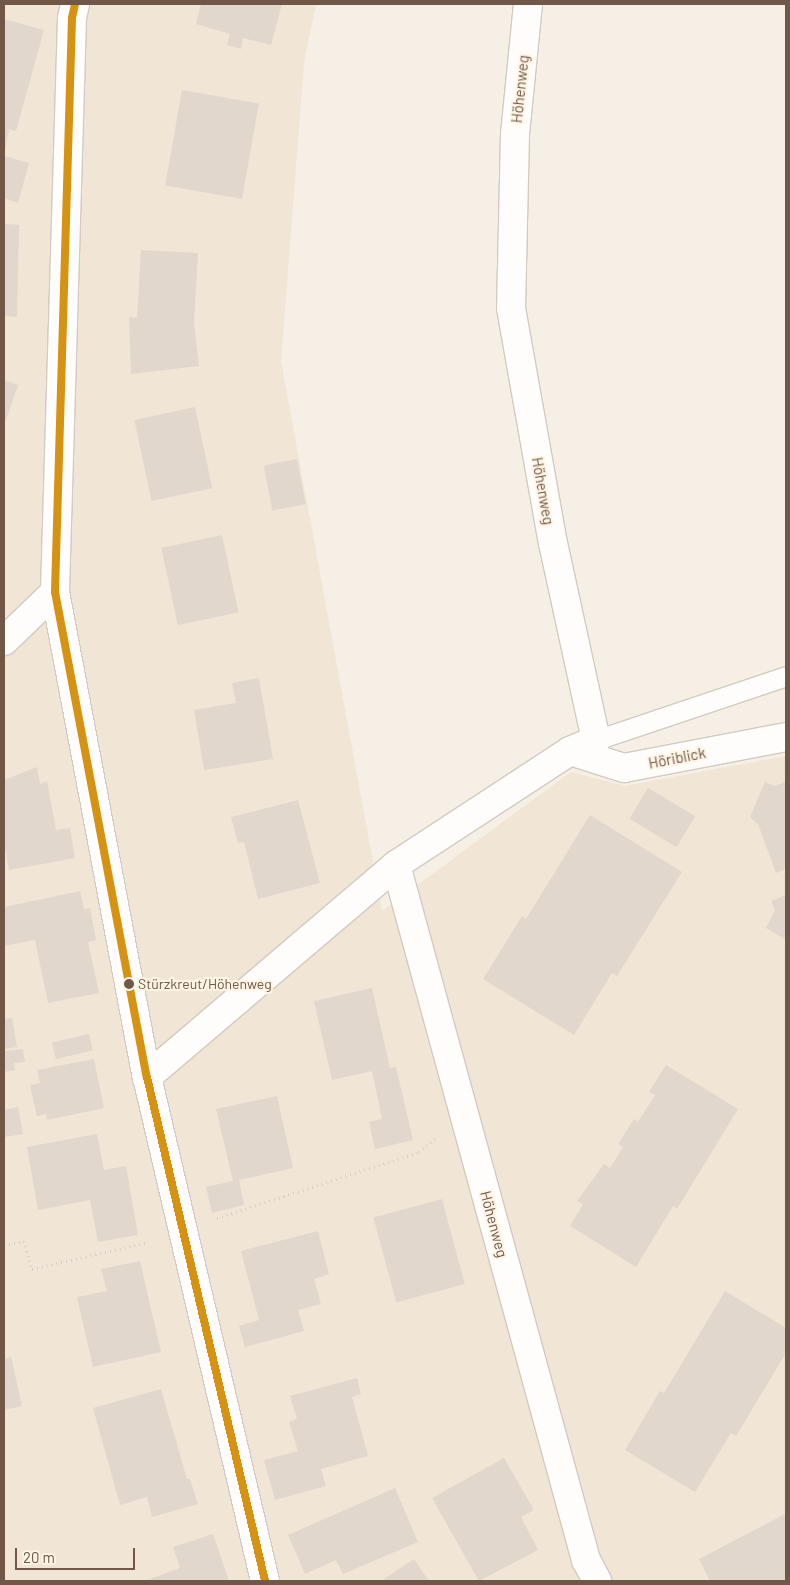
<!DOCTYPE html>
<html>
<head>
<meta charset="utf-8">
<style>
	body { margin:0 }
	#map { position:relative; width:790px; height:1585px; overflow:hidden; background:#f5efe5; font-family:Barlow,sans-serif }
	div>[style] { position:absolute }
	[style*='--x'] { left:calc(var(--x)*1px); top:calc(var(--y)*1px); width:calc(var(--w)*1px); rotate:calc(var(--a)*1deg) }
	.residential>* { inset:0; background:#f1e5d5 }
	.building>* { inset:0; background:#e1d7cd; transform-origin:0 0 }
	.path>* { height:3px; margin-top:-1.5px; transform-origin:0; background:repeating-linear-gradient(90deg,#d6cfc8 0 1px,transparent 0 5px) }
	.roads { filter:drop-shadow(1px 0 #d3cac1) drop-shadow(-1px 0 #d3cac1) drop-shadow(0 1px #d3cac1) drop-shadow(0 -1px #d3cac1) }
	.service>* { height:19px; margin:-9.5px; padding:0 9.5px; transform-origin:9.5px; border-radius:9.5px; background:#fefdfb }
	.minor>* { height:28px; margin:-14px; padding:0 14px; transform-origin:14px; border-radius:14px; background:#fefdfb }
	.bus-1>* { height:8px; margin:-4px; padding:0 4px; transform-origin:4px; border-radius:4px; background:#d69212 }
	.dots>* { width:14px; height:14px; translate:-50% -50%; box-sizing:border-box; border:2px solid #fff5e5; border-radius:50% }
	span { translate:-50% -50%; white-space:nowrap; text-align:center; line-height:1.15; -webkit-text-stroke:4.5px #fff5e5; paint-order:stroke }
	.bus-label { font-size:14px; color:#715748 }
	.left { translate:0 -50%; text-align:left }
	.street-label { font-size:15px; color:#715748 }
	.frame { position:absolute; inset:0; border:5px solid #715748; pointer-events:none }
	.scale { position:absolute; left:15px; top:1548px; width:120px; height:22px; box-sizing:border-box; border:2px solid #715748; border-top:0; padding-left:6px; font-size:15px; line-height:18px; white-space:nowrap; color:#715748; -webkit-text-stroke:4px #fff5e5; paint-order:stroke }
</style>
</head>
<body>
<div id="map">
	<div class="residential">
		<div style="clip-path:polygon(4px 4px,316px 4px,304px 62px,281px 361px,382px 911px,571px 772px,625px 786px,786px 756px,786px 1581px,4px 1581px)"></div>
	</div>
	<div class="building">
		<div style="clip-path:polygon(201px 4px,282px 4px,271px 45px,243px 38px,241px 49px,227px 45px,230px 34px,196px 24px)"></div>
		<div style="clip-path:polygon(4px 19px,44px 30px,16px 131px,9px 129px,5px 150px)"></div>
		<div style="left:182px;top:90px;width:78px;height:97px;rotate:10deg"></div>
		<div style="clip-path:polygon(4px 156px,29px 163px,18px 203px,4px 198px)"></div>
		<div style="clip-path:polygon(4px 224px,19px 225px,17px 317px,4px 316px)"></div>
		<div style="clip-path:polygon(141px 250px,198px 253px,194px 323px,199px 366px,131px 374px,129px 317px,137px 318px)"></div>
		<div style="clip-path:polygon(4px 380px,18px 385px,4px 426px)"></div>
		<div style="left:195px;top:407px;width:83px;height:62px;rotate:78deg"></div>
		<div style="left:297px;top:459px;width:46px;height:34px;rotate:79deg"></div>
		<div style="left:222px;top:535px;width:79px;height:62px;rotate:78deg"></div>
		<div style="clip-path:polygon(259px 678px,273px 759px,204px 770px,194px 710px,236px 703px,232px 683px)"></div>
		<div style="clip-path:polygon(37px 767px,40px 784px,47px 781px,56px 830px,70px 828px,75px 858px,9px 870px,4px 841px,4px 780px)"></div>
		<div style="clip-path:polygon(765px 782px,775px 786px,786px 782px,786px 869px,776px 873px,758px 824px,750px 817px)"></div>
		<div style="left:648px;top:788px;width:55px;height:36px;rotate:31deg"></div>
		<div style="clip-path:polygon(298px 800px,320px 883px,258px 899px,244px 842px,238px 843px,231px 817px)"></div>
		<div style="clip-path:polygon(590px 815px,682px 872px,617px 976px,612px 973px,574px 1035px,483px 979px,522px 916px,526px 919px)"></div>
		<div style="clip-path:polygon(80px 891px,84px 909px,90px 908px,96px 940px,88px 942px,99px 993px,48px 1003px,35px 940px,4px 946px,4px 907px)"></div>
		<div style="clip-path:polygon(786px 895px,786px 940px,766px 928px,775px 910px,771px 901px)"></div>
		<div style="clip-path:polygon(372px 988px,390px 1068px,396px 1067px,413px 1140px,375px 1149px,369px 1122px,382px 1119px,372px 1071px,332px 1080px,314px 1001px)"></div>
		<div style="clip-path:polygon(12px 1018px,17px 1047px,4px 1049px,4px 1019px)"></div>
		<div style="left:89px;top:1034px;width:17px;height:38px;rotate:77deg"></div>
		<div style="clip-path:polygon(23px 1049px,25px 1062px,14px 1063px,15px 1070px,4px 1072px,4px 1051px)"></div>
		<div style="clip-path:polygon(94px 1059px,104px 1108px,47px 1120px,46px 1114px,37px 1116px,30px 1085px,40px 1083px,37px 1070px)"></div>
		<div style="clip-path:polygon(666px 1065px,738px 1109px,677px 1209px,673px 1206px,636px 1267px,570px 1226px,583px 1204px,577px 1201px,604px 1164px,610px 1168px,623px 1147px,618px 1144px,634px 1119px,638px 1122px,655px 1095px,649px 1092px)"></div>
		<div style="clip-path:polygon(277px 1096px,293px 1168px,239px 1180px,244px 1205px,212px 1213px,206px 1187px,233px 1181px,216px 1109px)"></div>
		<div style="clip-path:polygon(18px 1107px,23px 1134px,4px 1137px,4px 1110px)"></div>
		<div style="clip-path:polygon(97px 1134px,104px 1170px,126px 1166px,138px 1235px,98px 1242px,90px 1200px,38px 1210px,27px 1147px)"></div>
		<div style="left:442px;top:1199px;width:88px;height:71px;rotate:75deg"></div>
		<div style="clip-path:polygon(318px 1231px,329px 1274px,314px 1279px,321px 1304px,298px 1310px,304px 1331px,245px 1347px,239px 1326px,259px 1320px,241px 1251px)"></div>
		<div style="clip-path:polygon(140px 1261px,161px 1352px,93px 1367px,77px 1297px,107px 1291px,101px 1269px)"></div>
		<div style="clip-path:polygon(725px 1291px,786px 1328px,786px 1353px,736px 1436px,731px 1433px,695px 1492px,625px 1450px,660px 1391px,664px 1393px)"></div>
		<div style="clip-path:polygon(11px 1357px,22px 1406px,4px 1410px,4px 1359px)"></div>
		<div style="clip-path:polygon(357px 1378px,361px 1394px,352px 1397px,368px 1456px,321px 1469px,326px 1486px,275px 1500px,264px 1460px,298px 1451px,289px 1422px,297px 1419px,290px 1396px)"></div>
		<div style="clip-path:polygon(161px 1389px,187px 1479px,190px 1479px,198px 1504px,152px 1517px,147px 1497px,120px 1505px,93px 1408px)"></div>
		<div style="clip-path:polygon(504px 1458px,534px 1510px,521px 1517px,538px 1550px,479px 1581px,432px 1498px)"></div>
		<div style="clip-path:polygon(395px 1488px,418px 1542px,343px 1574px,336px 1560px,305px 1574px,288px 1535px)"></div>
		<div style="clip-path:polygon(785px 1514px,786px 1581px,710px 1581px,699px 1559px)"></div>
		<div style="clip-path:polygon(213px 1534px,229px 1581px,144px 1581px,180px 1568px,173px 1547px)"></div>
		<div style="clip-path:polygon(414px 1559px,429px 1581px,381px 1581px)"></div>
	</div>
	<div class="path">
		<div style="--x:217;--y:1218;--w:213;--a:-18.1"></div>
		<div style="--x:419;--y:1152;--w:21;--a:-39"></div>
		<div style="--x:4;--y:1245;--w:20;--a:-11"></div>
		<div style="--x:24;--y:1241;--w:29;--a:74"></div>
		<div style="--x:32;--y:1269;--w:120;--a:-13"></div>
	</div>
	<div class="roads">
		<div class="service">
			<div style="--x:596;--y:740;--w:200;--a:-18.6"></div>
		</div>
		<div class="minor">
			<div style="--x:75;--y:4;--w:14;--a:102"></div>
			<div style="--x:72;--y:18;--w:574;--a:91.7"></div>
			<div style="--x:55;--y:592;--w:494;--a:79.3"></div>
			<div style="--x:147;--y:1077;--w:518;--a:76.82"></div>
			<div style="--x:528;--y:4;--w:131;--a:95.7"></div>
			<div style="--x:515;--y:134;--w:174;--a:91.3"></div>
			<div style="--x:511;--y:308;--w:239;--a:79.9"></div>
			<div style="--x:553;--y:543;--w:202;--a:77.7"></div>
			<div style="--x:596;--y:740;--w:28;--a:157"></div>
			<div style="--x:570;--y:751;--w:208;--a:146.8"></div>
			<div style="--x:396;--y:865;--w:721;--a:74.71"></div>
			<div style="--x:586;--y:1560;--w:24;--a:62"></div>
			<div style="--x:4;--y:641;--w:71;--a:-43.9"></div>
			<div style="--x:570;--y:751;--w:57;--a:17.5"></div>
			<div style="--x:624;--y:768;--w:165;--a:-10.8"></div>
			<div style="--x:147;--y:1077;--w:327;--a:-40.4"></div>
		</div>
	</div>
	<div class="bus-1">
		<div style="--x:75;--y:4;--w:14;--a:102"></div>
		<div style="--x:72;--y:18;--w:574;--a:91.7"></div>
		<div style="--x:55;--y:592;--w:494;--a:79.3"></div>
		<div style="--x:147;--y:1077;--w:518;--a:76.82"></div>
	</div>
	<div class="dots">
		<div style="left:129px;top:984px;background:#715748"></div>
	</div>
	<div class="bus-label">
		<span class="left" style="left:138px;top:984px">Stürzkreut/Höhenweg</span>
	</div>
	<div class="street-label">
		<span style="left:520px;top:89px;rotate:-84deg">Höhenweg</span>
		<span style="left:543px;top:491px;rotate:80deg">Höhenweg</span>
		<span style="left:677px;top:758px;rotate:-11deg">Höriblick</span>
		<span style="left:494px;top:1224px;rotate:75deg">Höhenweg</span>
	</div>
	<div class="frame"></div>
	<div class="scale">20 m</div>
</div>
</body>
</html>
